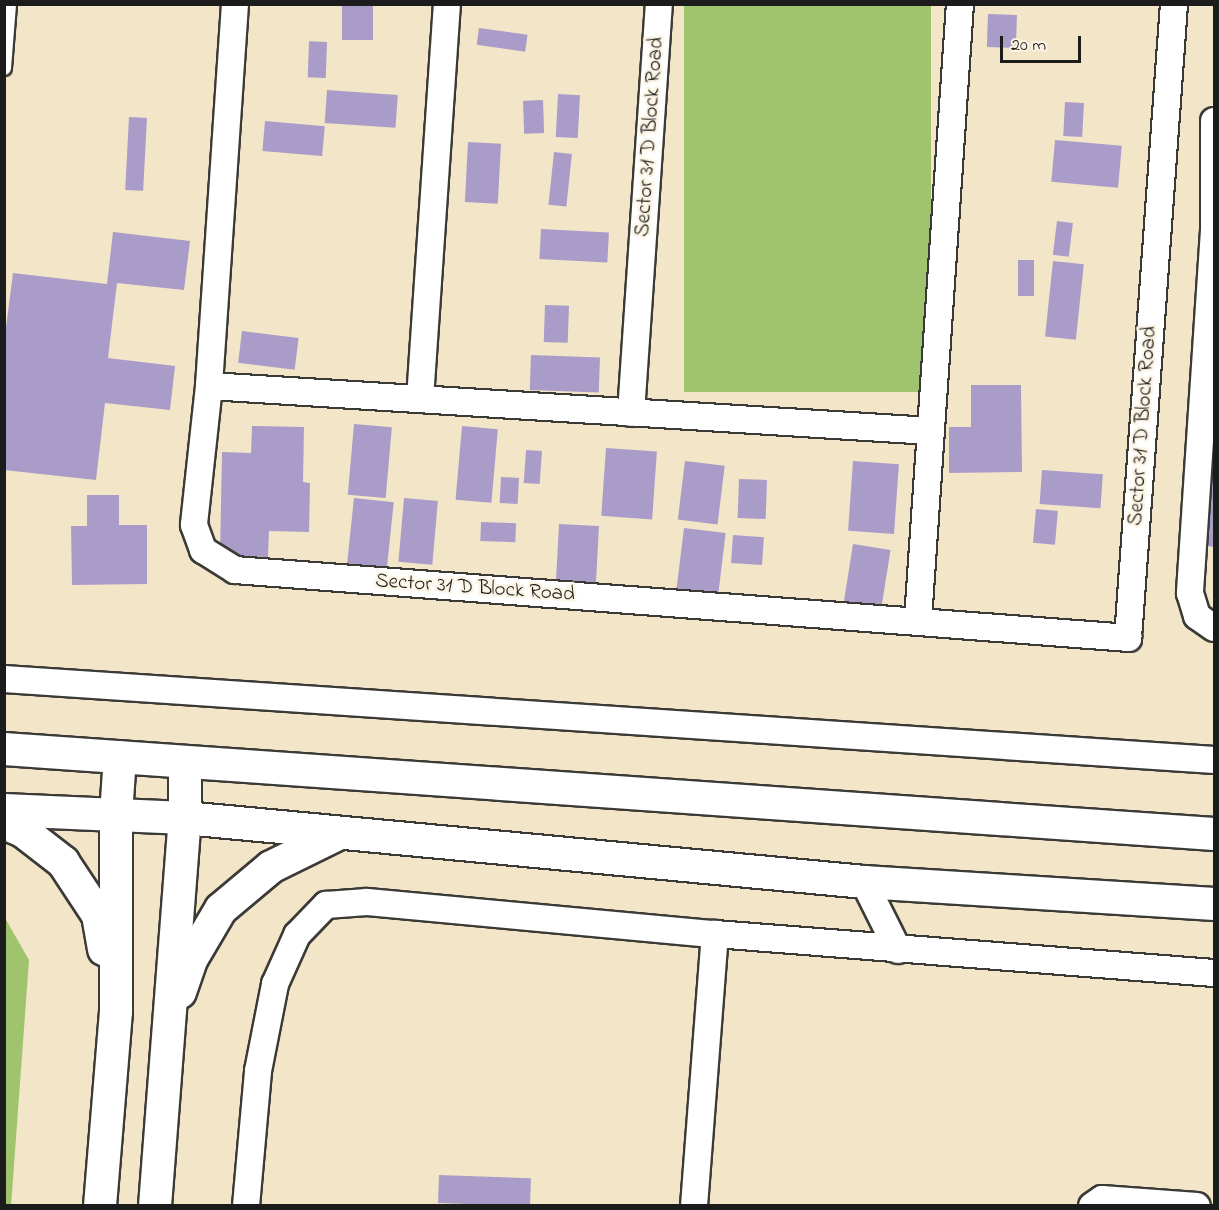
<!DOCTYPE html>
<html>
<head>
<meta charset="utf-8">
<style>
	body { margin:0 }
	#map { position:relative; width:1219px; height:1210px; overflow:hidden; background:#f3e5c8; font-family:"Indie Flower",sans-serif }
	div>[style] { position:absolute }
	[style*='--x'] { left:calc(var(--x)*1px); top:calc(var(--y)*1px); width:calc(var(--w)*1px); rotate:calc(var(--a)*1deg) }
	.green>* { inset:0; background:#a0c46e; transform-origin:0 0 }
	.building>* { inset:0; background:#aa9cc9; transform-origin:0 0 }
	.roads { filter:drop-shadow(2px 0 #3c3a36) drop-shadow(-2px 0 #3c3a36) drop-shadow(0 2px #3c3a36) drop-shadow(0 -2px #3c3a36) }
	.service>* { height:14px; margin:-7px; padding:0 7px; transform-origin:7px; border-radius:7px; background:#fff }
	.minor>* { height:26px; margin:-13px; padding:0 13px; transform-origin:13px; border-radius:13px; background:#fff }
	.tertiary>* { height:32px; margin:-16px; padding:0 16px; transform-origin:16px; border-radius:16px; background:#fff }
	span { translate:-50% -50%; white-space:nowrap; text-align:center; line-height:1.15; -webkit-text-stroke:5px #fcf5e5; paint-order:stroke }
	.street-label { font-size:21px; color:#1c1c1c }
	.frame { position:absolute; inset:0; border:6px solid #1c1c1c; pointer-events:none }
	.scale { position:absolute; left:1000px; top:36px; width:81px; height:27px; box-sizing:border-box; border:3px solid #1c1c1c; border-top:0; padding-left:8px; font-size:18px; line-height:21px; white-space:nowrap; color:#1c1c1c; -webkit-text-stroke:4px #fcf5e5; paint-order:stroke }
</style>
</head>
<body>
<div id="map">
	<div class="green">
		<div style="left:684px;top:5px;width:247px;height:387px"></div>
		<div style="clip-path:polygon(5px 918px,29px 960px,11px 1206px,4px 1205px)"></div>
	</div>
	<div class="building">
		<div style="left:342px;top:4px;width:31px;height:36px"></div>
		<div style="left:988px;top:14px;width:29px;height:33px;rotate:2deg"></div>
		<div style="left:479px;top:28px;width:49px;height:17px;rotate:8deg"></div>
		<div style="left:327px;top:42px;width:36px;height:18px;rotate:92deg"></div>
		<div style="left:327px;top:90px;width:71px;height:33px;rotate:4deg"></div>
		<div style="left:558px;top:94px;width:22px;height:43px;rotate:3deg"></div>
		<div style="left:543px;top:100px;width:33px;height:20px;rotate:88deg"></div>
		<div style="left:1065px;top:102px;width:19px;height:34px;rotate:3deg"></div>
		<div style="left:129px;top:117px;width:18px;height:73px;rotate:3deg"></div>
		<div style="left:265px;top:121px;width:60px;height:30px;rotate:5deg"></div>
		<div style="left:1055px;top:140px;width:67px;height:42px;rotate:5deg"></div>
		<div style="left:468px;top:142px;width:33px;height:60px;rotate:3deg"></div>
		<div style="left:554px;top:152px;width:18px;height:53px;rotate:6deg"></div>
		<div style="left:1057px;top:221px;width:16px;height:34px;rotate:7deg"></div>
		<div style="left:541px;top:229px;width:68px;height:30px;rotate:3deg"></div>
		<div style="clip-path:polygon(113px 232px,190px 241px,184px 290px,117px 283px,108px 358px,175px 366px,170px 410px,105px 403px,96px 480px,4px 470px,4px 343px,13px 273px,107px 284px)"></div>
		<div style="left:1018px;top:260px;width:16px;height:36px"></div>
		<div style="left:1053px;top:261px;width:31px;height:76px;rotate:6deg"></div>
		<div style="left:545px;top:305px;width:24px;height:37px;rotate:2deg"></div>
		<div style="left:242px;top:331px;width:57px;height:32px;rotate:7deg"></div>
		<div style="left:531px;top:355px;width:69px;height:35px;rotate:2deg"></div>
		<div style="clip-path:polygon(971px 385px,1021px 385px,1022px 472px,949px 473px,949px 427px,971px 427px)"></div>
		<div style="left:354px;top:424px;width:38px;height:71px;rotate:5deg"></div>
		<div style="clip-path:polygon(252px 426px,304px 427px,303px 482px,310px 483px,309px 532px,269px 531px,268px 557px,220px 556px,222px 452px,251px 453px)"></div>
		<div style="left:462px;top:426px;width:36px;height:74px;rotate:5deg"></div>
		<div style="left:606px;top:448px;width:51px;height:68px;rotate:4deg"></div>
		<div style="left:526px;top:450px;width:16px;height:33px;rotate:4deg"></div>
		<div style="left:685px;top:461px;width:40px;height:59px;rotate:7deg"></div>
		<div style="left:853px;top:461px;width:46px;height:70px;rotate:4deg"></div>
		<div style="left:1042px;top:470px;width:61px;height:34px;rotate:4deg"></div>
		<div style="clip-path:polygon(1213px 470px,1214px 470px,1214px 547px,1208px 546px,1209px 523px,1202px 522px,1204px 502px,1210px 502px)"></div>
		<div style="left:501px;top:477px;width:18px;height:26px;rotate:3deg"></div>
		<div style="left:739px;top:479px;width:28px;height:39px;rotate:2deg"></div>
		<div style="clip-path:polygon(87px 495px,119px 495px,119px 525px,147px 525px,147px 584px,72px 585px,71px 526px,87px 526px)"></div>
		<div style="left:354px;top:498px;width:40px;height:66px;rotate:6deg"></div>
		<div style="left:404px;top:498px;width:34px;height:64px;rotate:5deg"></div>
		<div style="left:1036px;top:509px;width:22px;height:34px;rotate:5deg"></div>
		<div style="left:481px;top:522px;width:35px;height:19px;rotate:2deg"></div>
		<div style="left:559px;top:524px;width:40px;height:66px;rotate:3deg"></div>
		<div style="left:684px;top:528px;width:42px;height:65px;rotate:7deg"></div>
		<div style="left:733px;top:535px;width:31px;height:28px;rotate:4deg"></div>
		<div style="left:853px;top:544px;width:38px;height:58px;rotate:9deg"></div>
		<div style="left:439px;top:1175px;width:92px;height:28px;rotate:2deg"></div>
	</div>
	<div class="roads">
		<div class="service">
			<div style="--x:4;--y:68;--w:64;--a:-85.5"></div>
		</div>
		<div class="minor">
			<div style="--x:235;--y:4;--w:383;--a:93.9"></div>
			<div style="--x:209;--y:386;--w:140;--a:96.2"></div>
			<div style="--x:194;--y:525;--w:27;--a:70"></div>
			<div style="--x:203;--y:550;--w:38;--a:32"></div>
			<div style="--x:235;--y:570;--w:896;--a:4.35"></div>
			<div style="--x:1128;--y:638;--w:636;--a:-85.85"></div>
			<div style="--x:1214;--y:121;--w:109;--a:90"></div>
			<div style="--x:1214;--y:230;--w:364;--a:93.8"></div>
			<div style="--x:1190;--y:593;--w:24;--a:73"></div>
			<div style="--x:1197;--y:616;--w:21;--a:35"></div>
			<div style="--x:209;--y:386;--w:723;--a:3.57"></div>
			<div style="--x:420;--y:399;--w:396;--a:-86.1"></div>
			<div style="--x:631;--y:413;--w:410;--a:-86.1"></div>
			<div style="--x:918;--y:620;--w:617;--a:-86.1"></div>
			<div style="--x:4;--y:679;--w:1213;--a:3.83"></div>
			<div style="--x:864;--y:882;--w:76;--a:63.4"></div>
			<div style="--x:246;--y:1206;--w:136;--a:-84.9"></div>
			<div style="--x:258;--y:1071;--w:89;--a:-78.9"></div>
			<div style="--x:275;--y:984;--w:54;--a:-65.8"></div>
			<div style="--x:297;--y:935;--w:42;--a:-46"></div>
			<div style="--x:326;--y:905;--w:41;--a:-4.2"></div>
			<div style="--x:367;--y:902;--w:349;--a:5.3"></div>
			<div style="--x:694;--y:1206;--w:273;--a:-85.6"></div>
			<div style="--x:715;--y:934;--w:501;--a:4.47"></div>
			<div style="--x:1092;--y:1206;--w:12;--a:-35"></div>
			<div style="--x:1102;--y:1199;--w:95;--a:4.2"></div>
		</div>
		<div class="tertiary">
			<div style="--x:4;--y:749;--w:1213;--a:4.02"></div>
			<div style="--x:4;--y:810;--w:181;--a:2.5"></div>
			<div style="--x:185;--y:818;--w:682;--a:5.38"></div>
			<div style="--x:864;--y:882;--w:351;--a:3.6"></div>
			<div style="--x:4;--y:823;--w:21;--a:23"></div>
			<div style="--x:23;--y:831;--w:51;--a:37.8"></div>
			<div style="--x:63;--y:862;--w:64;--a:56.6"></div>
			<div style="--x:98;--y:915;--w:35;--a:80"></div>
			<div style="--x:180;--y:992;--w:36;--a:-71"></div>
			<div style="--x:192;--y:958;--w:57;--a:-59.4"></div>
			<div style="--x:221;--y:909;--w:65;--a:-40"></div>
			<div style="--x:271;--y:867;--w:77;--a:-26.2"></div>
			<div style="--x:100;--y:1206;--w:195;--a:-85.3"></div>
			<div style="--x:116;--y:1012;--w:197;--a:-90"></div>
			<div style="--x:116;--y:815;--w:58;--a:-86.1"></div>
			<div style="--x:155;--y:1206;--w:389;--a:-85.6"></div>
			<div style="--x:185;--y:818;--w:56;--a:-90"></div>
		</div>
	</div>
	<div class="street-label">
		<span style="left:650px;top:137px;rotate:-86deg">Sector 31 D Block Road</span>
		<span style="left:1143px;top:426px;rotate:-86deg">Sector 31 D Block Road</span>
		<span style="left:475px;top:588px;rotate:4deg">Sector 31 D Block Road</span>
	</div>
	<div class="frame"></div>
	<div class="scale">20 m</div>
</div>
</body>
</html>
